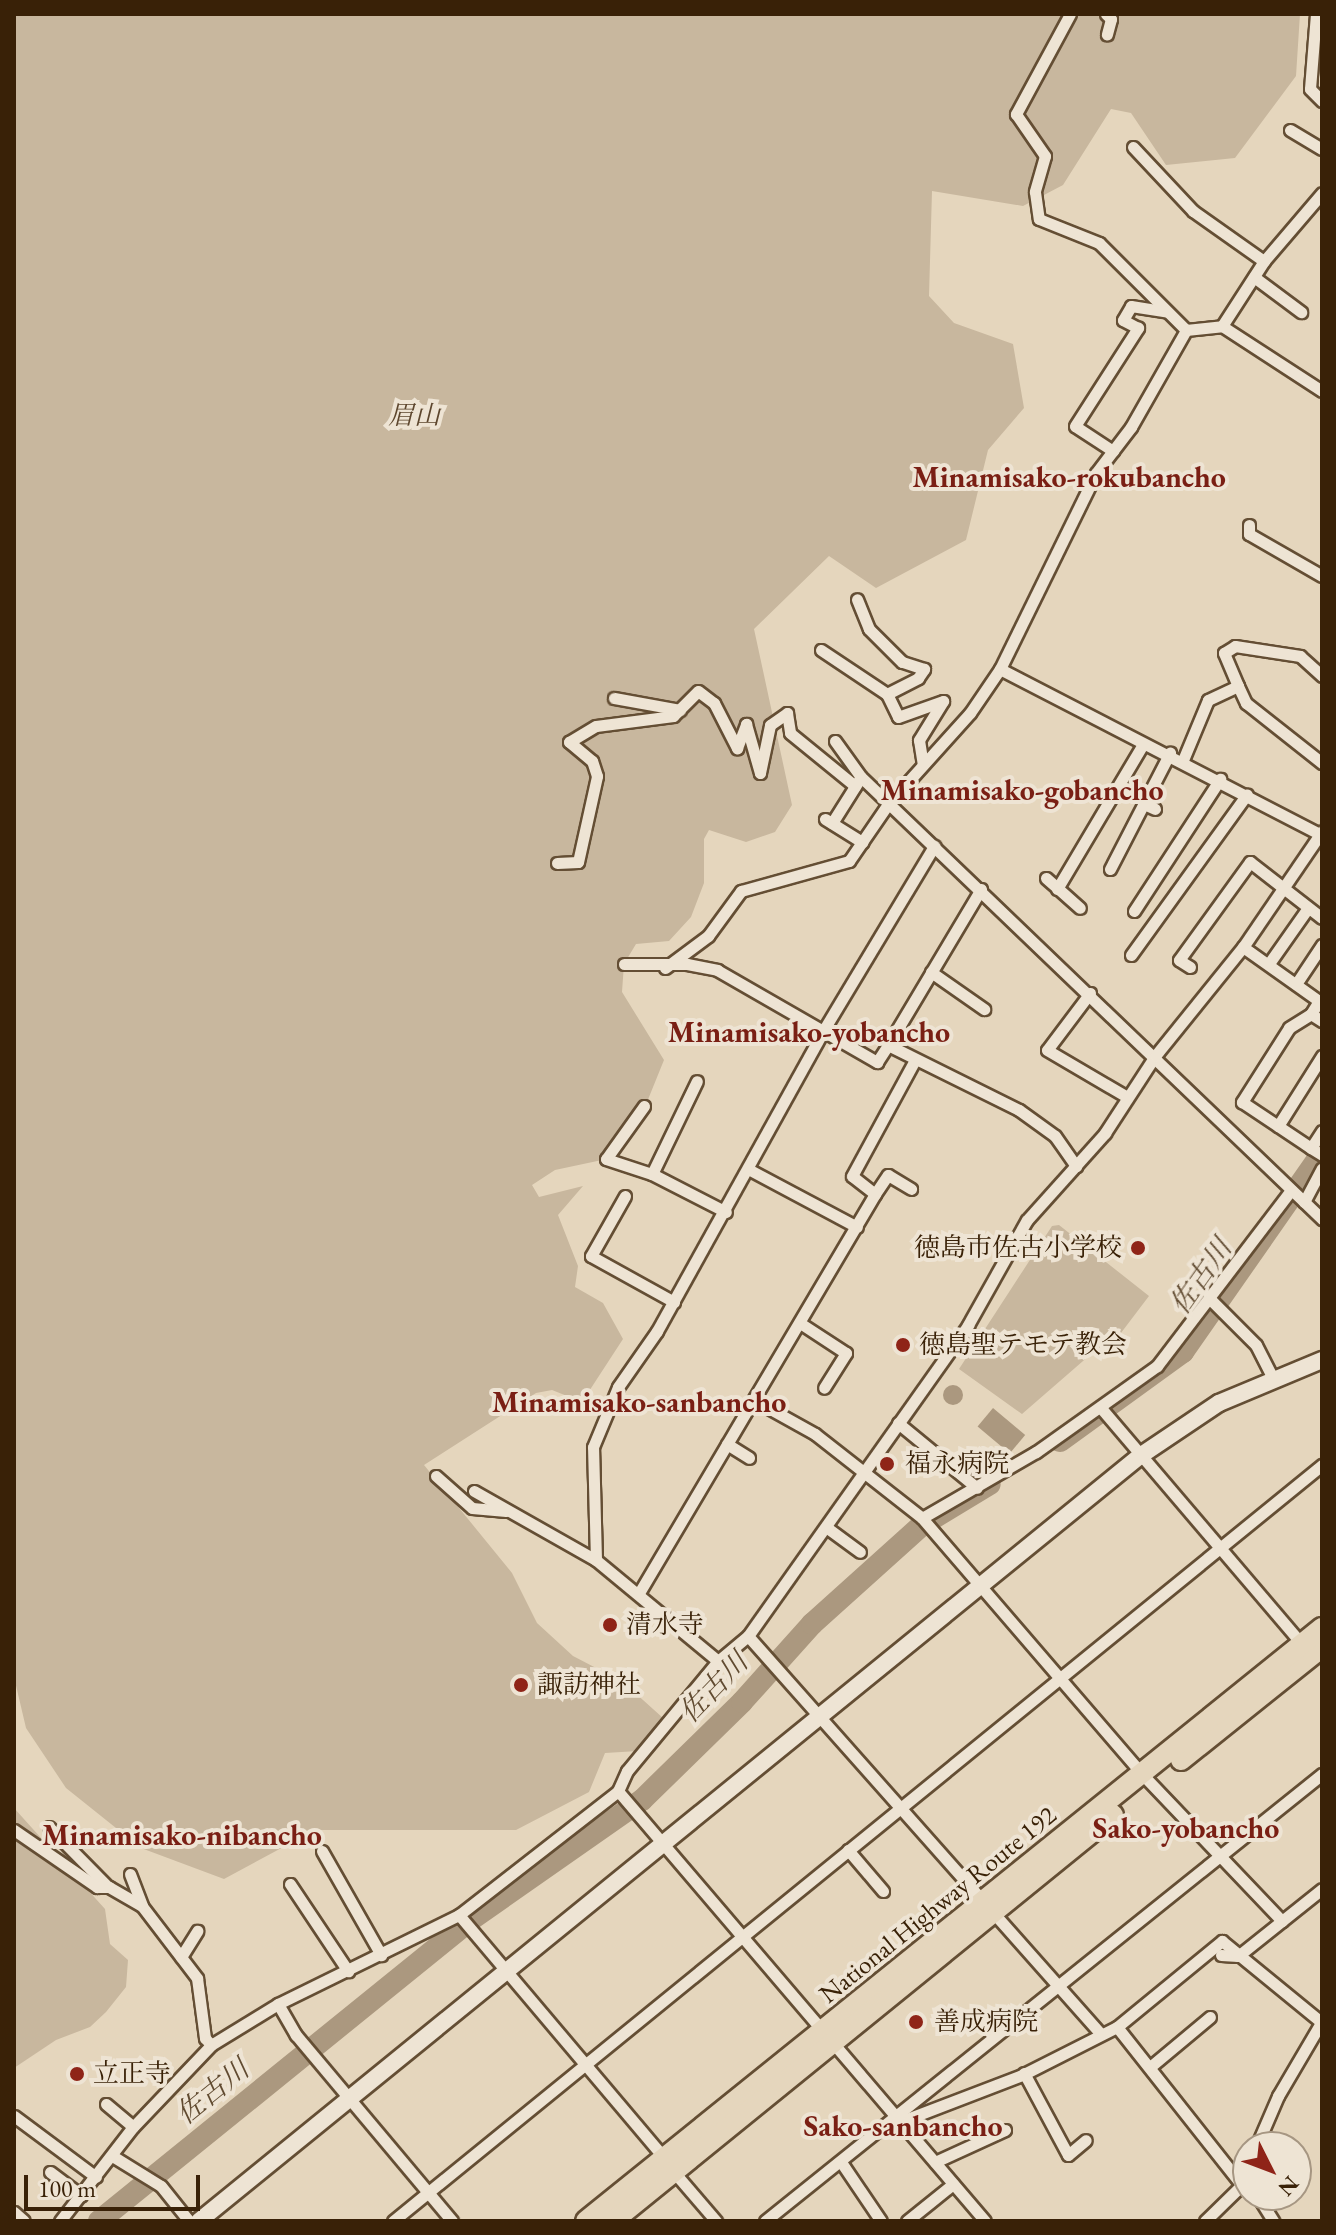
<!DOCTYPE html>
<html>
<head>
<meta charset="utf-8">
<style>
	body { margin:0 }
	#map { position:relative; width:1336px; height:2235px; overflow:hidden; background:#e5d6bd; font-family:"EB Garamond","Noto Serif JP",serif }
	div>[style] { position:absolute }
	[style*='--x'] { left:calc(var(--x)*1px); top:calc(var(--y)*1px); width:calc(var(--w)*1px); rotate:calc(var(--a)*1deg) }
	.green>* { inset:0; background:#c8b79e }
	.water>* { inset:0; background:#ab987f; transform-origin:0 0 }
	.round { border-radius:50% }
	.river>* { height:22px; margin:-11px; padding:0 11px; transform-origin:11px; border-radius:11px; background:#ab987f }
	.roads { filter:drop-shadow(2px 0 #644e34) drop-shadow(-2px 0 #644e34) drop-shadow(0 2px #644e34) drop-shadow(0 -2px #644e34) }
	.street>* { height:11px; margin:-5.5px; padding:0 5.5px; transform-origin:5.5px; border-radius:5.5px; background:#eee4d4 }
	.secondary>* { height:16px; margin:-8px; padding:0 8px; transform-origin:8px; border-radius:8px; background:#eee4d4 }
	.highway>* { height:20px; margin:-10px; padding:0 10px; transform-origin:10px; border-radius:10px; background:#e5d6bd }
	.dots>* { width:22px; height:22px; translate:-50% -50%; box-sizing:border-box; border:4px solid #eee4d4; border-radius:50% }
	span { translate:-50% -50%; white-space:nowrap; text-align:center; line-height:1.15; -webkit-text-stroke:8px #eee4d4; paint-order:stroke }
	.park-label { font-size:26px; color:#5d462d; font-style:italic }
	.poi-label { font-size:26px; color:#392107 }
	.right { translate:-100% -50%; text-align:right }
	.left { translate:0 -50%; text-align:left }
	.street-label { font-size:26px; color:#392107 }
	.water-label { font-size:28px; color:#614b31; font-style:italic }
	.quarter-label { font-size:30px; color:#7a1f14; font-weight:700 }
	.frame { position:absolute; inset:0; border:16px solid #392107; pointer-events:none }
	.north { position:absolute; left:1232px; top:2131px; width:80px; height:80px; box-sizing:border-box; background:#eee4d4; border:2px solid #a69682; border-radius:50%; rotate:132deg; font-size:22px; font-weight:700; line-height:32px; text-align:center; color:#392107 }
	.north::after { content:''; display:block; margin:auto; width:28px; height:36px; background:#8f2418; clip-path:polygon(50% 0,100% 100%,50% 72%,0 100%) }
	.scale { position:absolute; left:24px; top:2175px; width:176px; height:36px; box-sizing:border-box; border:4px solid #392107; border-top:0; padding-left:10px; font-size:24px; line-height:28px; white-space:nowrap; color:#392107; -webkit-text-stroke:6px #eee4d4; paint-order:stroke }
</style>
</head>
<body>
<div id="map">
	<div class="green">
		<div style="clip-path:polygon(14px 14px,1300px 14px,1296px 76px,1235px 158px,1166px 165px,1131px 113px,1111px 109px,1063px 185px,1023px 206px,932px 191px,929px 296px,954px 323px,1013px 344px,1024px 408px,988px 450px,966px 540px,876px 588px,829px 556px,754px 629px,792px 805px,775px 832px,746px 842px,709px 830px,704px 839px,704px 883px,691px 917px,669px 941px,636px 944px,624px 964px,622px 992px,664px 1060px,647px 1102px,602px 1160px,555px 1170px,532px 1185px,539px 1197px,583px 1186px,558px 1215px,578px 1266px,575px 1287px,603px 1303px,623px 1339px,582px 1402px,552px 1390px,536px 1393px,424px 1465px,512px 1573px,537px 1623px,573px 1656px,623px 1682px,663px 1718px,638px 1751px,605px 1753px,589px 1792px,516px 1830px,315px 1830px,224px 1879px,141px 1848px,66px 1788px,26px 1728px,14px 1677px)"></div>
		<div style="clip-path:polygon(1059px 1225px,1149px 1296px,1105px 1354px,1098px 1348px,1022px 1414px,959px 1369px,1052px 1226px)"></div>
		<div style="clip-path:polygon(14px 1808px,105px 1909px,110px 1944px,128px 1960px,126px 1987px,106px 2012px,90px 2027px,56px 2040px,14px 2068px)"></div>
	</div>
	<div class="water">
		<div class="round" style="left:943px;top:1385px;width:20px;height:20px"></div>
		<div style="left:993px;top:1408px;width:42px;height:24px;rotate:40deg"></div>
	</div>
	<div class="river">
		<div style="--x:1060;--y:1441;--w:152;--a:-35.9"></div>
		<div style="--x:1183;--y:1352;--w:243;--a:-55.1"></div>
		<div style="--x:99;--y:2221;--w:476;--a:-39"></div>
		<div style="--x:469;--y:1921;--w:211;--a:-35"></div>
		<div style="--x:642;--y:1800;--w:140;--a:-44.4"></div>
		<div style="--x:742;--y:1702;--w:105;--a:-48.1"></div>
		<div style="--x:812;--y:1624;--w:148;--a:-42"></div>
		<div style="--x:922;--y:1525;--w:79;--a:-31.1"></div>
	</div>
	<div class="roads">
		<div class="street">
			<div style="--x:1070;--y:14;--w:114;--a:118.4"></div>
			<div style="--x:1016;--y:114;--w:51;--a:55.4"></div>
			<div style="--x:1045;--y:156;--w:37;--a:106"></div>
			<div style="--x:1035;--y:192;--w:27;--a:82"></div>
			<div style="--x:1039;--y:219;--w:65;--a:21.8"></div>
			<div style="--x:1099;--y:243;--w:123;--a:45"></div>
			<div style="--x:1106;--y:14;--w:7;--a:45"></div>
			<div style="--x:1111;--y:19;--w:16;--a:105"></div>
			<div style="--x:1316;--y:14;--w:75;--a:94.6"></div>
			<div style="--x:1310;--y:89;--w:17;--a:45"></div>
			<div style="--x:1290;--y:130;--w:37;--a:31"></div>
			<div style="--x:1133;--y:147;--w:88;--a:46.8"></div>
			<div style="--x:1193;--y:211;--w:87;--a:35.2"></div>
			<div style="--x:1254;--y:277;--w:59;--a:36.7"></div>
			<div style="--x:1222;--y:326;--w:119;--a:33"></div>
			<div style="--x:1113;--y:451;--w:45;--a:-146.7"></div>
			<div style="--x:1075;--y:426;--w:117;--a:-57.3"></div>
			<div style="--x:1138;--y:328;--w:17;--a:-152"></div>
			<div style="--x:1123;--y:320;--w:16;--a:-60"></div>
			<div style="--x:1131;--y:306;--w:36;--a:9"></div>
			<div style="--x:1249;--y:525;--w:9;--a:90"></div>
			<div style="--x:1249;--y:534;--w:84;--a:29.9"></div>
			<div style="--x:821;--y:650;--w:79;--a:33.7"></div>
			<div style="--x:887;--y:694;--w:35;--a:-27"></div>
			<div style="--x:918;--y:678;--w:11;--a:-56"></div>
			<div style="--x:924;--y:669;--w:23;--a:-162"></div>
			<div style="--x:902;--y:662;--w:47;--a:-135"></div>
			<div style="--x:869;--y:629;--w:32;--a:-112"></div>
			<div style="--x:1000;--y:669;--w:362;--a:27.3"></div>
			<div style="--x:1238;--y:686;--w:36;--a:-113"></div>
			<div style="--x:1224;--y:653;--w:13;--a:-32"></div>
			<div style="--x:1235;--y:646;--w:66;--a:8.7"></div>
			<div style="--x:1300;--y:656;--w:30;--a:42"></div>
			<div style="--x:887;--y:694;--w:25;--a:64"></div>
			<div style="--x:898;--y:717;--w:48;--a:-19.6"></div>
			<div style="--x:943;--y:701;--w:46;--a:121.6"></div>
			<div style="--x:919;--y:740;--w:25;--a:81"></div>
			<div style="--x:614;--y:698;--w:67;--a:10.3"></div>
			<div style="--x:835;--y:741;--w:44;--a:54.2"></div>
			<div style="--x:1183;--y:760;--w:65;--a:-67.4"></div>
			<div style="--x:1208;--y:700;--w:33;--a:-25"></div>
			<div style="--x:1238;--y:686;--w:19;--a:65"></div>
			<div style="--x:1246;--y:703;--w:97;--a:38.3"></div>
			<div style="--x:1144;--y:804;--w:12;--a:24"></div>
			<div style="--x:825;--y:819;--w:44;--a:31.9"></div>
			<div style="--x:832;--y:823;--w:54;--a:-57.8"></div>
			<div style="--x:861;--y:777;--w:639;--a:43.79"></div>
			<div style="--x:557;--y:863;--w:21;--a:-3"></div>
			<div style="--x:578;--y:862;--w:88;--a:-77.5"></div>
			<div style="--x:597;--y:776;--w:16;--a:-108"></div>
			<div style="--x:592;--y:761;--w:30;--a:-140"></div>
			<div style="--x:569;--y:742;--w:31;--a:-31"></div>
			<div style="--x:596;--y:726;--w:78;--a:-7.4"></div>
			<div style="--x:673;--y:716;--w:35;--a:-45"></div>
			<div style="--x:698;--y:691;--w:20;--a:37"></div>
			<div style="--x:714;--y:703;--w:51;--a:62.9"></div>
			<div style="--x:737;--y:748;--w:26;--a:-69"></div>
			<div style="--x:746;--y:724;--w:51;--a:74.1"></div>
			<div style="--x:760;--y:773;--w:49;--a:-78.2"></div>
			<div style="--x:770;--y:725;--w:21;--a:-35"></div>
			<div style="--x:787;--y:713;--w:20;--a:81"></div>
			<div style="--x:790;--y:733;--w:84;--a:39.2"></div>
			<div style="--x:1110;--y:869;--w:131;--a:-62.7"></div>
			<div style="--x:1046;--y:878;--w:45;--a:41.4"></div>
			<div style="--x:981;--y:889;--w:182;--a:120.8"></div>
			<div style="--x:888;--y:1045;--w:146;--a:26.4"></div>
			<div style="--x:1019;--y:1110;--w:44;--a:35.8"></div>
			<div style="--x:1055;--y:1136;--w:37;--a:55"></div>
			<div style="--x:1057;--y:889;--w:169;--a:-59.3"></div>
			<div style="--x:1134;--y:911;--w:158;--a:-56.9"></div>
			<div style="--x:1243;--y:947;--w:93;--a:35.4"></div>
			<div style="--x:1319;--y:1001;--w:15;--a:122"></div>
			<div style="--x:1131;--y:955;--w:198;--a:-54.2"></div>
			<div style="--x:1270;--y:962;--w:66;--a:-54.9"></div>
			<div style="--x:624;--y:964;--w:63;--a:0"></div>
			<div style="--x:687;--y:964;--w:31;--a:11"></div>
			<div style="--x:717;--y:970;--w:185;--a:29.9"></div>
			<div style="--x:877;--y:1062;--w:20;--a:-57"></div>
			<div style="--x:1190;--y:967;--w:13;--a:-148"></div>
			<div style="--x:1179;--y:960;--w:121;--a:-54.1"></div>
			<div style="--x:1250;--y:862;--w:91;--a:37.9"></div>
			<div style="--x:665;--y:968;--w:54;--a:-36.7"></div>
			<div style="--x:708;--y:936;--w:56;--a:-53.7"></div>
			<div style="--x:741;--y:891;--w:112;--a:-15.5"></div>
			<div style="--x:849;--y:861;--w:69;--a:-55.6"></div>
			<div style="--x:888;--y:804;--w:122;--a:-48"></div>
			<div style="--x:970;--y:713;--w:53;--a:-55.7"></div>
			<div style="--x:1000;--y:669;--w:218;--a:-63.9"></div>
			<div style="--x:1096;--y:473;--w:58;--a:-52.7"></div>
			<div style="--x:1131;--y:427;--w:112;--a:-60.4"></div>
			<div style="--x:1186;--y:330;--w:36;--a:-6"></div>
			<div style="--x:1222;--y:326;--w:77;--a:-57.1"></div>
			<div style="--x:1264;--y:261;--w:89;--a:-49.5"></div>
			<div style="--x:931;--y:972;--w:65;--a:34.9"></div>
			<div style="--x:1296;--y:984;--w:47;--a:-56.3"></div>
			<div style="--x:1090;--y:993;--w:71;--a:127"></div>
			<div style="--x:1047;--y:1050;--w:93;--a:30.4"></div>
			<div style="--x:1322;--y:1021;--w:13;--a:-148"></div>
			<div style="--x:1311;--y:1014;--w:26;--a:148"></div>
			<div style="--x:1289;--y:1028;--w:88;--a:122.4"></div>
			<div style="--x:1242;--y:1102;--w:83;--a:33.7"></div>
			<div style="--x:1311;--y:1148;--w:20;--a:-57"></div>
			<div style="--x:644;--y:1106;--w:65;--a:125.6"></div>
			<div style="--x:606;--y:1159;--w:48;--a:18.1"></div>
			<div style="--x:652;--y:1174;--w:83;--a:27.2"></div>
			<div style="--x:1278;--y:1126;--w:83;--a:-57.8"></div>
			<div style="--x:1311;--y:1148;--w:13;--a:32"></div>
			<div style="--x:750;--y:1170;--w:121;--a:28"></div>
			<div style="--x:652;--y:1174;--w:103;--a:-64.2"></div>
			<div style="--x:875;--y:1194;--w:23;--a:-56"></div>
			<div style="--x:888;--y:1175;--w:27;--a:31"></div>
			<div style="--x:625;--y:1196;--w:69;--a:119.5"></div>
			<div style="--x:591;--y:1256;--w:95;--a:29"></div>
			<div style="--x:1304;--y:1202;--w:38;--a:-62"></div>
			<div style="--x:1209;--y:1298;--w:66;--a:45"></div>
			<div style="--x:1256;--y:1345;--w:37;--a:63"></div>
			<div style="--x:800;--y:1323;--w:55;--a:33.1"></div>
			<div style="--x:846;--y:1353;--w:41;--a:122.2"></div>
			<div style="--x:754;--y:1400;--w:70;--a:29.1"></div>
			<div style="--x:815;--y:1434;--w:136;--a:38.1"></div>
			<div style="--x:922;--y:1518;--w:338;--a:49.3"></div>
			<div style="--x:1142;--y:1774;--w:203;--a:46.4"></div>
			<div style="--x:1101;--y:1408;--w:310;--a:49.6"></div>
			<div style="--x:898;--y:1423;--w:102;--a:39.4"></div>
			<div style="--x:727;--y:1444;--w:26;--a:32"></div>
			<div style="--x:436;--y:1476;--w:48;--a:41.6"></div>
			<div style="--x:472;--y:1508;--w:34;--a:5"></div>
			<div style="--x:474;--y:1491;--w:140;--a:29.5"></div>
			<div style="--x:922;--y:1518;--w:132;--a:-30.1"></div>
			<div style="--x:1036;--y:1452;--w:148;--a:-35.4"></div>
			<div style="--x:1157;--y:1366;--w:221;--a:-52.7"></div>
			<div style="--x:826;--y:1527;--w:42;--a:36.3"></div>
			<div style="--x:639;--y:1593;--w:464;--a:-59.4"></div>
			<div style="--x:875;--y:1194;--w:29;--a:-142"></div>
			<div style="--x:852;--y:1176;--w:132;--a:-61.5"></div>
			<div style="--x:748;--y:1636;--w:531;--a:48.44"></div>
			<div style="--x:718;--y:1661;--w:158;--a:-140.4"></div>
			<div style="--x:596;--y:1560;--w:113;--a:-91.5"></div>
			<div style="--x:593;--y:1447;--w:65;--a:-67.4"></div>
			<div style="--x:618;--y:1387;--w:68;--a:-55.1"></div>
			<div style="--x:657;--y:1331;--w:343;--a:-61"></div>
			<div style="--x:823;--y:1031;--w:216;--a:-59"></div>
			<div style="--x:618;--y:1791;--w:565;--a:49.52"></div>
			<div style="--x:49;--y:1827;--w:83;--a:45.5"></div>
			<div style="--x:14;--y:1830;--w:101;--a:34.5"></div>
			<div style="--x:97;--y:1887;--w:12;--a:0"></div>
			<div style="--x:109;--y:1887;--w:38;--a:30"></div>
			<div style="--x:848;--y:1850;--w:54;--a:49.5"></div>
			<div style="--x:322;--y:1851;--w:120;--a:60.4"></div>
			<div style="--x:130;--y:1874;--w:34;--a:69"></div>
			<div style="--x:142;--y:1906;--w:91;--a:52.6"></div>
			<div style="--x:197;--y:1978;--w:61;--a:82.4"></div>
			<div style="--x:205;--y:2038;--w:9;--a:49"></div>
			<div style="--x:290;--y:1884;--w:105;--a:56.3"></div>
			<div style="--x:459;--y:1915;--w:318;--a:49.8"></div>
			<div style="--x:1221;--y:1955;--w:17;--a:3"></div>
			<div style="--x:1238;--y:1956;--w:107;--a:-38.6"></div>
			<div style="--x:181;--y:1957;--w:31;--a:-58"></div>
			<div style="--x:278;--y:2004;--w:36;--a:60"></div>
			<div style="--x:296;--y:2035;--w:243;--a:50"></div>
			<div style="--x:1117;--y:2027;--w:201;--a:51.7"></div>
			<div style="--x:1150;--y:2067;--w:78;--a:-39.8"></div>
			<div style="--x:1024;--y:2073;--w:93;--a:61.8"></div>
			<div style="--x:1068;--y:2155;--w:23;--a:-40"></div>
			<div style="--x:106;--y:2104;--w:35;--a:40"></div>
			<div style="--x:14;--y:2116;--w:102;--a:36.6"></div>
			<div style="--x:902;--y:2121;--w:129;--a:-21"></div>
			<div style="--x:1022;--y:2075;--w:106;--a:-26.8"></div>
			<div style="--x:1117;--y:2027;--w:136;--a:-39.3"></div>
			<div style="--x:1222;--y:1941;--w:128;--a:39.3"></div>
			<div style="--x:1256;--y:2147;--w:56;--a:-66.7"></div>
			<div style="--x:1278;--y:2096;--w:87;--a:-59.6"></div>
			<div style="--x:114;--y:2157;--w:55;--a:31.7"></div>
			<div style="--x:161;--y:2186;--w:45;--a:51.3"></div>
			<div style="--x:841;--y:2162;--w:71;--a:55.9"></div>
			<div style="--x:935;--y:2162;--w:77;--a:-24.6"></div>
			<div style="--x:50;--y:2172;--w:39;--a:37"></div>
			<div style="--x:674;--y:2172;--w:65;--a:49.4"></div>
			<div style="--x:1257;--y:2195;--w:31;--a:58"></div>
			<div style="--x:14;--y:2212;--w:13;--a:42"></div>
			<div style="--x:60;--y:2221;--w:119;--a:-52.2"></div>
			<div style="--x:133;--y:2127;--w:113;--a:-46.4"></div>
			<div style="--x:211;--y:2045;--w:79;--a:-31.5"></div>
			<div style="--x:278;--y:2004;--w:202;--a:-26.2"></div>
			<div style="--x:459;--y:1915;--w:202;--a:-37.9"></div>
			<div style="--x:618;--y:1791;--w:22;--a:-66"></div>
			<div style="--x:627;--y:1771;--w:143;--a:-50.4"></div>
			<div style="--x:718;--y:1661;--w:39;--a:-40"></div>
			<div style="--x:748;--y:1636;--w:381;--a:-54.7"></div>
			<div style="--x:968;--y:1325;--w:120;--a:-60.7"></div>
			<div style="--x:1027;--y:1220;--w:117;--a:-48.1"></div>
			<div style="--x:1105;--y:1133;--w:92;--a:-57"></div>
			<div style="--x:1155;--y:1056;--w:140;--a:-51.1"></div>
			<div style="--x:1243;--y:947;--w:140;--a:-55.7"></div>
			<div style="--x:393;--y:2221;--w:1198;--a:-39.14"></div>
			<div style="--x:765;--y:2221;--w:714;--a:-38.75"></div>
			<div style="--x:907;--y:2221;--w:59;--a:-38.8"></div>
			<div style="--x:1205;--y:2221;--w:54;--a:-44.3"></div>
			<div style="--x:1244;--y:2183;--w:13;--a:-72"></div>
		</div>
		<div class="secondary">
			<div style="--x:199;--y:2221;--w:1213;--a:-39.11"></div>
			<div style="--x:1140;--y:1456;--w:95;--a:-33.9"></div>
			<div style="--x:1219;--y:1403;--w:112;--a:-22.7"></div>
		</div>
		<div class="highway">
			<div style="--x:1181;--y:1760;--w:181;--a:-38.7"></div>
			<div style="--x:586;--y:2221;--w:945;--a:-38.86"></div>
			<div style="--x:613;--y:2221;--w:644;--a:-39.08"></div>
		</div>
	</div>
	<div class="dots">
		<div style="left:1138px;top:1248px;background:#8f2418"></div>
		<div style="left:903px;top:1345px;background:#8f2418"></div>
		<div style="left:887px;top:1464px;background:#8f2418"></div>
		<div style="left:610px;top:1625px;background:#8f2418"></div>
		<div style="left:521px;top:1685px;background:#8f2418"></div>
		<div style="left:916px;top:2022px;background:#8f2418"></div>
		<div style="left:77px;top:2074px;background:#8f2418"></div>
	</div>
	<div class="park-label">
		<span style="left:414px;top:416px">眉山</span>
	</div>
	<div class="poi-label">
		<span class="right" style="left:1122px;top:1248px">徳島市佐古小学校</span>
		<span class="left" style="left:919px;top:1345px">徳島聖テモテ教会</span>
		<span class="left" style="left:905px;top:1464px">福永病院</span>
		<span class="left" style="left:626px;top:1625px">清水寺</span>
		<span class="left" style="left:537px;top:1685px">諏訪神社</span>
		<span class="left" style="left:934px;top:2022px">善成病院</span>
		<span class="left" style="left:93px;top:2074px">立正寺</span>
	</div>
	<div class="street-label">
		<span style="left:938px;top:1905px;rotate:-39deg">National Highway Route 192</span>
	</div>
	<div class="water-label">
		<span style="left:1200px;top:1276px;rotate:-55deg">佐古川</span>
		<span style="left:713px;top:1687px;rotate:-46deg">佐古川</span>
		<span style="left:212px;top:2091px;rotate:-39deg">佐古川</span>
	</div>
	<div class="quarter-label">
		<span style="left:1069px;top:477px">Minamisako-rokubancho</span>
		<span style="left:1022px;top:790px">Minamisako-gobancho</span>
		<span style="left:809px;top:1032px">Minamisako-yobancho</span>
		<span style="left:639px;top:1402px">Minamisako-sanbancho</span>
		<span style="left:1186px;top:1828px">Sako-yobancho</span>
		<span style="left:182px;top:1835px">Minamisako-nibancho</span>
		<span style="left:903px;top:2126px">Sako-sanbancho</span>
	</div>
	<div class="frame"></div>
	<div class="north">N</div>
	<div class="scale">100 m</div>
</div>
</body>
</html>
